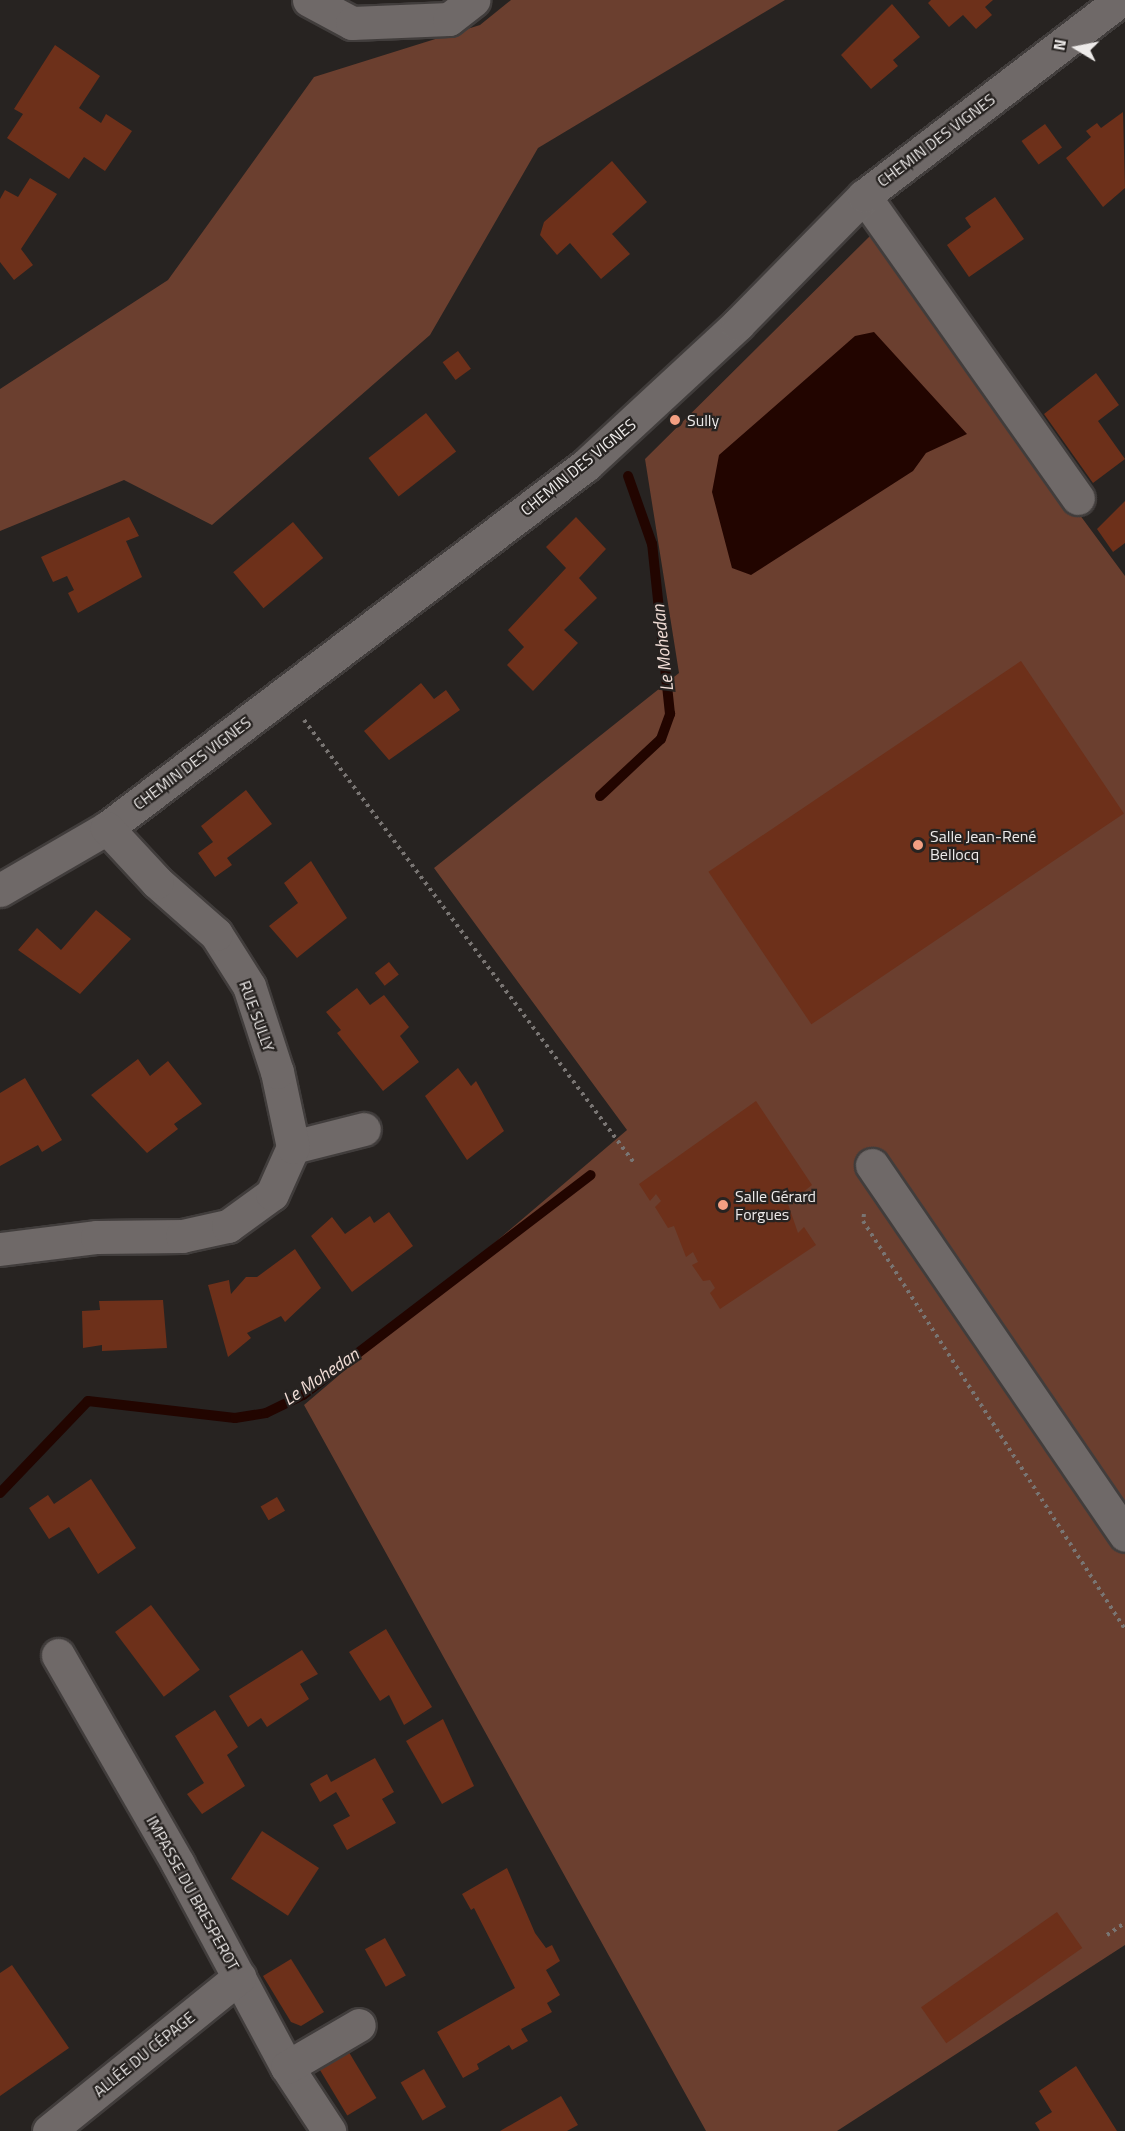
<!DOCTYPE html>
<html>
<head>
<meta charset="utf-8">
<style>
	body { margin:0 }
	#map { position:relative; width:1125px; height:2131px; overflow:hidden; background:#272321; font-family:"Titillium Web",sans-serif }
	div>[style] { position:absolute }
	[style*='--x'] { left:calc(var(--x)*1px); top:calc(var(--y)*1px); width:calc(var(--w)*1px); rotate:calc(var(--a)*1deg) }
	.green>* { inset:0; background:#6b3f2f }
	.water>* { inset:0; background:#220500 }
	.stream>* { height:10px; margin:-5px; padding:0 5px; transform-origin:5px; border-radius:5px; background:#220500 }
	.building>* { inset:0; background:#6d301a; transform-origin:0 0 }
	.path>* { height:4px; margin-top:-2px; transform-origin:0; background:repeating-linear-gradient(90deg,#797573 0 3px,transparent 0 7.5px) }
	.roads { filter:drop-shadow(2px 0 #413d3c) drop-shadow(-2px 0 #413d3c) drop-shadow(0 2px #413d3c) drop-shadow(0 -2px #413d3c) }
	.minor>* { height:33px; margin:-16.5px; padding:0 16.5px; transform-origin:16.5px; border-radius:16.5px; background:#6f6968 }
	.dots>* { width:16px; height:16px; translate:-50% -50%; box-sizing:border-box; border:3px solid #272321; border-radius:50% }
	span { translate:-50% -50%; white-space:nowrap; text-align:center; line-height:1.15; -webkit-text-stroke:4.5px #272321; paint-order:stroke }
	.street-label { font-size:16px; color:#edeae9 }
	.poi-label { font-size:16px; color:#edeae9 }
	.left { translate:0 -50%; text-align:left }
	.water-label { font-size:18px; color:#f1ddd6; font-style:italic }
	.north { position:absolute; left:1047px; top:18px; width:60px; height:60px; -webkit-text-stroke:4px #272321; paint-order:stroke; rotate:280deg; font-size:16px; font-weight:700; line-height:24px; text-align:center; color:#edeae9 }
	.north::after { content:''; display:block; margin:auto; width:21px; height:27px; background:#edeae9; clip-path:polygon(50% 0,100% 100%,50% 72%,0 100%) }
</style>
</head>
<body>
<div id="map">
	<div class="green">
		<div style="clip-path:polygon(511px 0,785px 0,538px 148px,430px 335px,212px 525px,124px 480px,0 531px,0 389px,168px 280px,314px 77px,480px 25px)"></div>
		<div style="clip-path:polygon(872px 234px,1125px 576px,1125px 1945px,837px 2131px,706px 2131px,304px 1405px,627px 1130px,434px 868px,679px 673px,645px 459px)"></div>
	</div>
	<div class="water">
		<div style="clip-path:polygon(874px 332px,967px 434px,926px 453px,913px 471px,751px 575px,732px 568px,712px 492px,719px 455px,855px 336px)"></div>
	</div>
	<div class="stream">
		<div style="--x:600;--y:796;--w:83;--a:-43.1"></div>
		<div style="--x:661;--y:739;--w:27;--a:-70"></div>
		<div style="--x:670;--y:714;--w:171;--a:-96"></div>
		<div style="--x:652;--y:544;--w:72;--a:-109.4"></div>
		<div style="--x:0;--y:1493;--w:127;--a:-46.3"></div>
		<div style="--x:88;--y:1401;--w:148;--a:6.6"></div>
		<div style="--x:235;--y:1418;--w:31;--a:-9"></div>
		<div style="--x:266;--y:1413;--w:41;--a:-25.9"></div>
		<div style="--x:303;--y:1395;--w:362;--a:-37.4"></div>
	</div>
	<div class="building">
		<div style="clip-path:polygon(931px 0,993px 0,985px 7px,992px 15px,976px 29px,963px 15px,949px 27px,928px 3px)"></div>
		<div style="clip-path:polygon(892px 4px,920px 37px,893px 60px,898px 66px,871px 89px,841px 55px)"></div>
		<div style="clip-path:polygon(55px 45px,100px 76px,79px 108px,101px 123px,106px 114px,132px 131px,105px 171px,84px 157px,69px 179px,7px 138px,23px 114px,14px 109px)"></div>
		<div style="clip-path:polygon(1123px 112px,1125px 188px,1103px 207px,1066px 158px,1091px 137px,1086px 131px,1097px 123px,1101px 128px)"></div>
		<div style="left:1045px;top:124px;width:29px;height:29px;rotate:54deg"></div>
		<div style="clip-path:polygon(612px 161px,647px 202px,612px 234px,630px 254px,601px 279px,570px 243px,557px 255px,540px 235px,544px 222px)"></div>
		<div style="clip-path:polygon(30px 178px,57px 194px,21px 249px,33px 265px,14px 280px,0 262px,0 199px,5px 190px,18px 197px)"></div>
		<div style="clip-path:polygon(995px 197px,1024px 239px,969px 277px,947px 245px,971px 227px,965px 218px)"></div>
		<div style="left:458px;top:351px;width:22px;height:19px;rotate:54deg"></div>
		<div style="clip-path:polygon(1096px 373px,1119px 405px,1098px 421px,1125px 459px,1093px 483px,1044px 414px)"></div>
		<div style="left:426px;top:413px;width:49px;height:73px;rotate:52deg"></div>
		<div style="clip-path:polygon(1125px 501px,1125px 543px,1113px 552px,1097px 529px)"></div>
		<div style="clip-path:polygon(129px 517px,139px 536px,126px 541px,142px 577px,78px 613px,68px 593px,74px 590px,67px 576px,53px 582px,41px 557px)"></div>
		<div style="clip-path:polygon(576px 517px,606px 549px,579px 578px,597px 598px,564px 630px,578px 643px,533px 691px,507px 665px,524px 647px,508px 630px,566px 568px,546px 547px)"></div>
		<div style="left:293px;top:522px;width:47px;height:78px;rotate:50deg"></div>
		<div style="left:1021px;top:661px;width:184px;height:377px;rotate:56deg"></div>
		<div style="clip-path:polygon(421px 683px,434px 699px,446px 690px,460px 710px,389px 760px,364px 731px)"></div>
		<div style="clip-path:polygon(246px 790px,272px 824px,227px 858px,232px 865px,215px 877px,198px 853px,213px 842px,201px 826px)"></div>
		<div style="clip-path:polygon(311px 861px,347px 918px,297px 958px,269px 926px,298px 903px,284px 883px)"></div>
		<div style="clip-path:polygon(96px 910px,131px 939px,80px 994px,18px 950px,37px 928px,61px 950px)"></div>
		<div style="left:389px;top:962px;width:16px;height:18px;rotate:52deg"></div>
		<div style="clip-path:polygon(357px 988px,370px 1005px,384px 995px,409px 1027px,400px 1036px,419px 1062px,383px 1091px,337px 1033px,341px 1030px,326px 1012px)"></div>
		<div style="clip-path:polygon(138px 1059px,150px 1076px,168px 1061px,202px 1104px,174px 1124px,178px 1129px,147px 1153px,91px 1095px)"></div>
		<div style="clip-path:polygon(458px 1068px,471px 1086px,476px 1081px,504px 1131px,467px 1160px,425px 1096px)"></div>
		<div style="clip-path:polygon(25px 1078px,62px 1140px,42px 1152px,38px 1145px,0 1166px,0 1093px)"></div>
		<div style="clip-path:polygon(756px 1101px,812px 1185px,788px 1204px,798px 1233px,804px 1227px,816px 1245px,720px 1309px,710px 1293px,715px 1288px,710px 1280px,703px 1281px,692px 1265px,698px 1262px,693px 1252px,686px 1257px,674px 1226px,668px 1228px,655px 1207px,661px 1201px,656px 1194px,650px 1201px,639px 1184px)"></div>
		<div style="clip-path:polygon(389px 1212px,413px 1246px,352px 1292px,311px 1236px,332px 1217px,345px 1234px,370px 1216px,374px 1223px)"></div>
		<div style="clip-path:polygon(295px 1249px,321px 1288px,285px 1322px,281px 1316px,247px 1333px,251px 1338px,228px 1357px,208px 1285px,229px 1280px,231px 1294px,246px 1277px,257px 1277px)"></div>
		<div style="clip-path:polygon(163px 1300px,167px 1348px,102px 1351px,102px 1345px,83px 1348px,82px 1311px,100px 1310px,99px 1301px)"></div>
		<div style="clip-path:polygon(91px 1479px,136px 1548px,98px 1574px,69px 1527px,49px 1539px,29px 1508px,48px 1495px,54px 1504px)"></div>
		<div style="left:277px;top:1497px;width:16px;height:19px;rotate:60deg"></div>
		<div style="left:151px;top:1605px;width:81px;height:45px;rotate:53deg"></div>
		<div style="clip-path:polygon(386px 1629px,432px 1707px,404px 1725px,389px 1695px,380px 1701px,349px 1652px)"></div>
		<div style="clip-path:polygon(302px 1650px,318px 1674px,300px 1684px,309px 1699px,267px 1727px,261px 1718px,248px 1727px,229px 1696px)"></div>
		<div style="clip-path:polygon(215px 1710px,238px 1747px,227px 1755px,245px 1786px,202px 1814px,187px 1794px,204px 1783px,175px 1736px)"></div>
		<div style="clip-path:polygon(443px 1719px,474px 1786px,442px 1804px,406px 1741px)"></div>
		<div style="clip-path:polygon(375px 1758px,394px 1792px,382px 1799px,396px 1823px,347px 1850px,333px 1825px,350px 1816px,336px 1792px,320px 1802px,310px 1784px,327px 1774px,331px 1782px)"></div>
		<div style="left:262px;top:1831px;width:68px;height:57px;rotate:33deg"></div>
		<div style="clip-path:polygon(507px 1868px,535px 1933px,546px 1948px,552px 1945px,560px 1961px,546px 1970px,560px 1995px,547px 2003px,552px 2012px,521px 2029px,528px 2041px,512px 2050px,509px 2045px,477px 2064px,479px 2069px,463px 2078px,437px 2032px,515px 1988px,474px 1908px,471px 1910px,462px 1894px)"></div>
		<div style="left:1057px;top:1912px;width:44px;height:166px;rotate:55deg"></div>
		<div style="left:385px;top:1938px;width:43px;height:23px;rotate:61deg"></div>
		<div style="clip-path:polygon(291px 1959px,324px 2012px,301px 2026px,291px 2022px,263px 1976px)"></div>
		<div style="clip-path:polygon(12px 1965px,69px 2048px,0 2096px,0 1973px)"></div>
		<div style="left:344px;top:2044px;width:63px;height:34px;rotate:59deg"></div>
		<div style="clip-path:polygon(1076px 2066px,1117px 2131px,1040px 2131px,1035px 2123px,1052px 2112px,1039px 2091px)"></div>
		<div style="left:424px;top:2069px;width:44px;height:27px;rotate:60deg"></div>
		<div style="clip-path:polygon(561px 2096px,578px 2125px,567px 2131px,500px 2131px)"></div>
	</div>
	<div class="path">
		<div style="--x:304;--y:720;--w:554;--a:53.3"></div>
		<div style="--x:864;--y:1214;--w:7;--a:98"></div>
		<div style="--x:863;--y:1221;--w:485;--a:57.3"></div>
		<div style="--x:1107;--y:1935;--w:22;--a:-34"></div>
	</div>
	<div class="roads">
		<div class="minor">
			<div style="--x:309;--y:0;--w:49;--a:28.1"></div>
			<div style="--x:352;--y:23;--w:97;--a:-2.4"></div>
			<div style="--x:449;--y:19;--w:31;--a:-38"></div>
			<div style="--x:864;--y:196;--w:370;--a:54.7"></div>
			<div style="--x:0;--y:890;--w:124;--a:-30.1"></div>
			<div style="--x:107;--y:828;--w:601;--a:-37.16"></div>
			<div style="--x:586;--y:465;--w:207;--a:-42.8"></div>
			<div style="--x:738;--y:324;--w:180;--a:-45.5"></div>
			<div style="--x:864;--y:196;--w:322;--a:-37.4"></div>
			<div style="--x:293;--y:1147;--w:73;--a:-14.2"></div>
			<div style="--x:872;--y:1165;--w:448;--a:55.6"></div>
			<div style="--x:0;--y:1249;--w:98;--a:-7.1"></div>
			<div style="--x:97;--y:1237;--w:85;--a:-0.7"></div>
			<div style="--x:182;--y:1236;--w:47;--a:-12.3"></div>
			<div style="--x:228;--y:1226;--w:54;--a:-36"></div>
			<div style="--x:272;--y:1194;--w:51;--a:-65.9"></div>
			<div style="--x:293;--y:1147;--w:77;--a:-102"></div>
			<div style="--x:277;--y:1072;--w:90;--a:-108"></div>
			<div style="--x:249;--y:986;--w:62;--a:-122.4"></div>
			<div style="--x:216;--y:934;--w:79;--a:-138.6"></div>
			<div style="--x:157;--y:882;--w:74;--a:-132.8"></div>
			<div style="--x:58;--y:1655;--w:241;--a:60.1"></div>
			<div style="--x:178;--y:1864;--w:230;--a:61.8"></div>
			<div style="--x:287;--y:2067;--w:77;--a:56.7"></div>
			<div style="--x:287;--y:2067;--w:83;--a:-30.3"></div>
			<div style="--x:49;--y:2131;--w:245;--a:-39"></div>
		</div>
	</div>
	<div class="dots">
		<div style="left:675px;top:420px;background:#f39f82"></div>
		<div style="left:918px;top:845px;background:#f39f82"></div>
		<div style="left:723px;top:1205px;background:#f39f82"></div>
	</div>
	<div class="street-label">
		<span style="left:936px;top:140px;rotate:-37deg">CHEMIN DES VIGNES</span>
		<span style="left:578px;top:467px;rotate:-39deg">CHEMIN DES VIGNES</span>
		<span style="left:192px;top:763px;rotate:-37deg">CHEMIN DES VIGNES</span>
		<span style="left:257px;top:1016px;rotate:70deg">RUE SULLY</span>
		<span style="left:193px;top:1893px;rotate:61deg">IMPASSE DU BRESPEROT</span>
		<span style="left:144px;top:2054px;rotate:-39deg">ALLÉE DU CÉPAGE</span>
	</div>
	<div class="poi-label">
		<span class="left" style="left:687px;top:420px">Sully</span>
		<span class="left" style="left:930px;top:845px">Salle Jean-René<br>Bellocq</span>
		<span class="left" style="left:735px;top:1205px">Salle Gérard<br>Forgues</span>
	</div>
	<div class="water-label">
		<span style="left:663px;top:648px;rotate:-96deg">Le Mohedan</span>
		<span style="left:321px;top:1377px;rotate:-34deg">Le Mohedan</span>
	</div>
	<div class="north">N</div>
</div>
</body>
</html>
